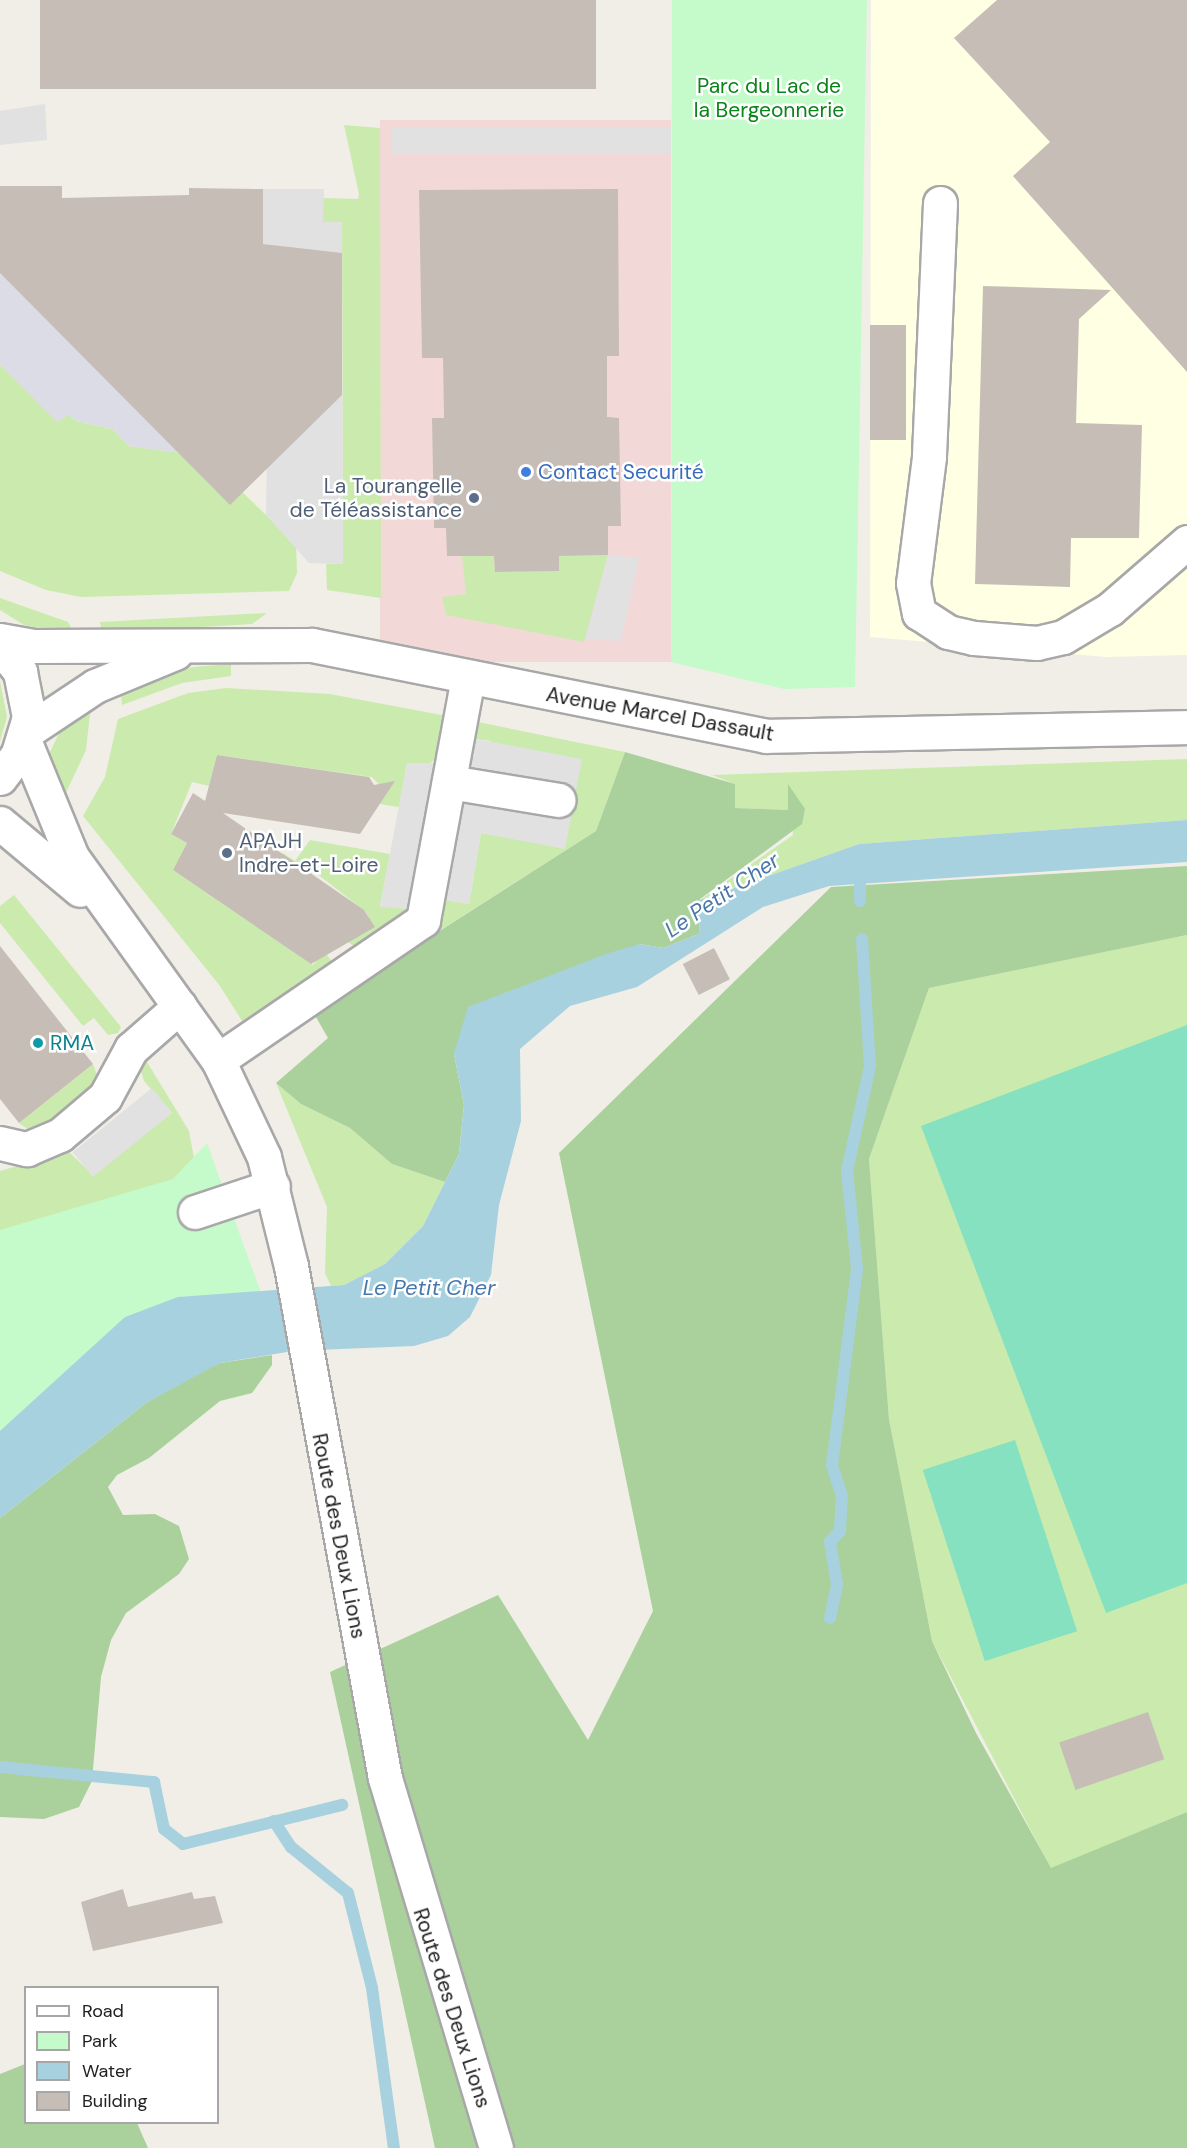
<!DOCTYPE html>
<html>
<head>
<meta charset="utf-8">
<style>
	body { margin:0 }
	#map { position:relative; width:1187px; height:2148px; overflow:hidden; background:#f1eee7; font-family:"DM Sans",sans-serif }
	div>[style] { position:absolute }
	[style*='--x'] { left:calc(var(--x)*1px); top:calc(var(--y)*1px); width:calc(var(--w)*1px); rotate:calc(var(--a)*1deg) }
	.commercial>* { inset:0; background:#f2d9d7; transform-origin:0 0 }
	.education>* { inset:0; background:#feffe3 }
	.grass>* { inset:0; background:#caebad }
	.forest>* { inset:0; background:#aad19c }
	.park>* { inset:0; background:#c5fbcb }
	.pitch>* { inset:0; background:#85e1c0; transform-origin:0 0 }
	.parking>* { inset:0; background:#e1e1e1; transform-origin:0 0 }
	.plaza>* { inset:0; background:#dcdce7 }
	.water>* { inset:0; background:#a8d1df }
	.stream>* { height:12px; margin:-6px; padding:0 6px; transform-origin:6px; border-radius:6px; background:#a8d1df }
	.building>* { inset:0; background:#c6beb6; transform-origin:0 0 }
	.roads { filter:drop-shadow(2px 0 #a8a8a8) drop-shadow(-2px 0 #a8a8a8) drop-shadow(0 2px #a8a8a8) drop-shadow(0 -2px #a8a8a8) }
	.minor>* { height:33px; margin:-16.5px; padding:0 16.5px; transform-origin:16.5px; border-radius:16.5px; background:#fff }
	.dots>* { width:16px; height:16px; translate:-50% -50%; box-sizing:border-box; border:3px solid #fff; border-radius:50% }
	span { translate:-50% -50%; white-space:nowrap; text-align:center; line-height:1.15; -webkit-text-stroke:5px #fff; paint-order:stroke }
	.park-label { font-size:21px; color:#0a8418 }
	.shop-label { font-size:21px; color:#366cbe }
	.left { translate:0 -50%; text-align:left }
	.service-label { font-size:21px; color:#4e5e75 }
	.right { translate:-100% -50%; text-align:right }
	.street-label { font-size:21px; color:#212121 }
	.culture-label { font-size:21px; color:#0d838f }
	.water-label { font-size:22px; color:#4877ab; font-style:italic }
	.legend { position:absolute; left:24px; top:1986px; width:195px; height:138px; box-sizing:border-box; background:#fff; border:2px solid #a6a6a6; margin:0; padding:8px 10px; list-style:none; font-size:18px; color:#212121 }
	.legend li { display:flex; align-items:center; gap:12px; height:30px }
	.legend b { width:30px; border:2px solid #a6a6a6 }
</style>
</head>
<body>
<div id="map">
	<div class="commercial">
		<div style="left:671px;top:120px;width:542px;height:291px;rotate:90deg"></div>
	</div>
	<div class="education">
		<div style="clip-path:polygon(871px 0,1187px 0,1187px 655px,1106px 657px,870px 637px)"></div>
	</div>
	<div class="grass">
		<div style="clip-path:polygon(344px 125px,380px 128px,381px 598px,327px 590px,326px 564px,343px 564px,342px 223px,323px 222px,323px 198px,358px 199px,359px 194px)"></div>
		<div style="clip-path:polygon(0 364px,58px 422px,68px 414px,76px 421px,113px 429px,129px 446px,205px 456px,296px 544px,297px 573px,289px 591px,81px 597px,46px 590px,0 571px)"></div>
		<div style="clip-path:polygon(608px 555px,584px 642px,446px 615px,442px 597px,466px 594px,462px 556px,494px 556px,495px 572px,559px 571px,559px 556px)"></div>
		<div style="clip-path:polygon(0 598px,68px 622px,76px 637px,24px 625px,0 610px)"></div>
		<div style="clip-path:polygon(267px 613px,252px 624px,102px 633px,100px 622px)"></div>
		<div style="clip-path:polygon(231px 664px,231px 676px,182px 683px,122px 705px,121px 692px,146px 682px,193px 667px)"></div>
		<div style="clip-path:polygon(0 681px,7px 717px,0 741px)"></div>
		<div style="clip-path:polygon(226px 688px,330px 694px,447px 716px,437px 758px,426px 766px,407px 763px,399px 807px,380px 804px,383px 789px,372px 777px,217px 755px,209px 786px,192px 782px,171px 834px,187px 843px,173px 870px,313px 965px,324px 951px,333px 963px,242px 1021px,220px 986px,83px 816px,105px 777px,118px 719px,188px 693px)"></div>
		<div style="clip-path:polygon(91px 705px,86px 750px,64px 797px,48px 756px,62px 727px)"></div>
		<div style="clip-path:polygon(473px 721px,625px 752px,596px 831px,370px 975px,440px 899px,469px 904px,481px 833px,565px 848px,490px 741px,470px 738px)"></div>
		<div style="clip-path:polygon(1187px 759px,1187px 820px,859px 844px,700px 900px,793px 835px,789px 785px,788px 810px,735px 808px,735px 784px,712px 775px)"></div>
		<div style="clip-path:polygon(310px 840px,390px 854px,380px 906px,409px 909px,358px 949px,348px 942px,370px 920px,366px 912px,311px 869px,299px 883px,274px 866px,283px 853px,295px 861px)"></div>
		<div style="clip-path:polygon(14px 895px,121px 1027px,118px 1033px,108px 1035px,94px 1018px,83px 1026px,0 923px,0 906px)"></div>
		<div style="clip-path:polygon(1187px 935px,1187px 1812px,1051px 1869px,932px 1641px,889px 1419px,869px 1159px,929px 988px)"></div>
		<div style="clip-path:polygon(144px 1057px,189px 1131px,196px 1169px,0 1330px,0 1171px,68px 1151px,93px 1175px,172px 1113px,144px 1081px,139px 1066px)"></div>
		<div style="clip-path:polygon(93px 1064px,99px 1081px,52px 1123px,29px 1130px,19px 1123px)"></div>
		<div style="clip-path:polygon(276px 1083px,301px 1104px,350px 1128px,392px 1164px,445px 1182px,423px 1226px,385px 1264px,344px 1285px,331px 1286px,325px 1273px,327px 1207px)"></div>
	</div>
	<div class="forest">
		<div style="clip-path:polygon(625px 752px,735px 784px,735px 808px,788px 810px,788px 784px,805px 809px,802px 824px,700px 899px,699px 934px,663px 948px,640px 944px,454px 1054px,464px 1105px,459px 1154px,445px 1182px,392px 1164px,350px 1128px,301px 1104px,276px 1083px,328px 1038px,313px 1012px,596px 831px)"></div>
		<div style="clip-path:polygon(1187px 866px,1187px 935px,929px 988px,869px 1159px,889px 1419px,932px 1641px,976px 1733px,1051px 1868px,1187px 1812px,1187px 2148px,435px 2148px,330px 1672px,498px 1595px,588px 1740px,653px 1611px,559px 1153px,831px 887px)"></div>
		<div style="clip-path:polygon(272px 1355px,272px 1365px,252px 1393px,220px 1401px,149px 1458px,117px 1475px,108px 1487px,123px 1515px,155px 1514px,179px 1526px,189px 1559px,179px 1574px,126px 1613px,111px 1640px,101px 1677px,92px 1781px,79px 1807px,44px 1819px,0 1817px,0 1518px,146px 1403px,191px 1376px,220px 1363px)"></div>
		<div style="clip-path:polygon(25px 2064px,26px 2122px,137px 2123px,148px 2148px,0 2148px,0 2074px)"></div>
	</div>
	<div class="park">
		<div style="clip-path:polygon(672px 0,867px 0,855px 687px,784px 689px,671px 662px)"></div>
		<div style="clip-path:polygon(207px 1143px,261px 1293px,178px 1297px,0 1431px,0 1230px,173px 1179px)"></div>
	</div>
	<div class="pitch">
		<div style="clip-path:polygon(1187px 1025px,1187px 1583px,1106px 1613px,921px 1126px)"></div>
		<div style="left:1015px;top:1440px;width:201px;height:97px;rotate:72deg"></div>
	</div>
	<div class="parking">
		<div style="clip-path:polygon(45px 104px,47px 140px,0 145px,0 111px)"></div>
		<div style="left:392px;top:127px;width:279px;height:27px"></div>
		<div style="clip-path:polygon(263px 189px,324px 189px,323px 222px,342px 222px,343px 564px,309px 563px,266px 515px,270px 245px,263px 244px)"></div>
		<div style="clip-path:polygon(608px 555px,639px 558px,621px 641px,585px 639px)"></div>
		<div style="clip-path:polygon(444px 733px,582px 759px,565px 849px,481px 833px,469px 904px,440px 899px,409px 909px,380px 907px,407px 763px,433px 763px)"></div>
		<div style="left:152px;top:1088px;width:32px;height:102px;rotate:51deg"></div>
	</div>
	<div class="plaza">
		<div style="clip-path:polygon(0 252px,205px 456px,129px 446px,113px 429px,76px 421px,68px 414px,58px 422px,48px 413px,0 364px)"></div>
	</div>
	<div class="water">
		<div style="clip-path:polygon(1187px 820px,1187px 862px,829px 886px,763px 907px,637px 987px,570px 1006px,520px 1049px,521px 1121px,499px 1205px,491px 1275px,470px 1317px,448px 1336px,414px 1346px,293px 1351px,220px 1363px,146px 1403px,0 1518px,0 1431px,125px 1317px,178px 1297px,344px 1285px,385px 1264px,423px 1226px,459px 1154px,464px 1105px,454px 1054px,468px 1007px,606px 954px,640px 944px,663px 948px,699px 934px,700px 900px,859px 844px)"></div>
	</div>
	<div class="stream">
		<div style="--x:860;--y:901;--w:32;--a:-90"></div>
		<div style="--x:830;--y:1618;--w:35;--a:-78"></div>
		<div style="--x:837;--y:1584;--w:43;--a:-99.5"></div>
		<div style="--x:830;--y:1542;--w:15;--a:-48"></div>
		<div style="--x:840;--y:1531;--w:35;--a:-87"></div>
		<div style="--x:842;--y:1496;--w:33;--a:-108"></div>
		<div style="--x:832;--y:1465;--w:198;--a:-82.7"></div>
		<div style="--x:857;--y:1269;--w:99;--a:-95.8"></div>
		<div style="--x:847;--y:1171;--w:107;--a:-77.6"></div>
		<div style="--x:870;--y:1066;--w:127;--a:-93.6"></div>
		<div style="--x:0;--y:1767;--w:155;--a:5.6"></div>
		<div style="--x:154;--y:1782;--w:48;--a:78"></div>
		<div style="--x:164;--y:1829;--w:24;--a:38"></div>
		<div style="--x:183;--y:1844;--w:164;--a:-13.8"></div>
		<div style="--x:274;--y:1821;--w:31;--a:57"></div>
		<div style="--x:291;--y:1847;--w:73;--a:38.9"></div>
		<div style="--x:348;--y:1893;--w:98;--a:75.8"></div>
		<div style="--x:372;--y:1988;--w:162;--a:82.2"></div>
	</div>
	<div class="building">
		<div style="left:40px;top:0;width:556px;height:89px"></div>
		<div style="clip-path:polygon(997px 0,1187px 0,1187px 372px,1013px 176px,1050px 142px,954px 38px)"></div>
		<div style="clip-path:polygon(0 186px,62px 186px,62px 198px,189px 195px,189px 188px,263px 189px,263px 244px,342px 253px,342px 395px,230px 505px,0 273px)"></div>
		<div style="clip-path:polygon(618px 189px,619px 356px,607px 356px,607px 417px,619px 418px,621px 526px,608px 526px,608px 555px,559px 556px,559px 571px,495px 572px,494px 556px,447px 556px,446px 528px,434px 528px,432px 418px,444px 418px,443px 358px,422px 358px,419px 190px)"></div>
		<div style="clip-path:polygon(983px 286px,1111px 290px,1079px 319px,1076px 423px,1142px 425px,1139px 538px,1071px 538px,1070px 587px,975px 584px)"></div>
		<div style="left:870px;top:325px;width:36px;height:115px"></div>
		<div style="clip-path:polygon(217px 755px,369px 777px,374px 785px,395px 781px,360px 834px,223px 813px,364px 910px,375px 927px,311px 964px,173px 870px,187px 843px,171px 834px,193px 793px,205px 801px)"></div>
		<div style="clip-path:polygon(0 946px,93px 1064px,19px 1123px,0 1099px)"></div>
		<div style="left:714px;top:948px;width:35px;height:35px;rotate:63deg"></div>
		<div style="left:1148px;top:1712px;width:50px;height:94px;rotate:71deg"></div>
		<div style="clip-path:polygon(123px 1889px,128px 1907px,192px 1892px,194px 1899px,215px 1896px,223px 1923px,93px 1951px,81px 1902px)"></div>
	</div>
	<div class="roads">
		<div class="minor">
			<div style="--x:940;--y:203;--w:254;--a:92.5"></div>
			<div style="--x:929;--y:457;--w:127;--a:97.2"></div>
			<div style="--x:913;--y:583;--w:31;--a:79"></div>
			<div style="--x:919;--y:613;--w:35;--a:33"></div>
			<div style="--x:948;--y:632;--w:27;--a:13"></div>
			<div style="--x:974;--y:638;--w:63;--a:4.5"></div>
			<div style="--x:1037;--y:643;--w:27;--a:-13"></div>
			<div style="--x:1063;--y:637;--w:55;--a:-30.8"></div>
			<div style="--x:1110;--y:609;--w:102;--a:-41"></div>
			<div style="--x:0;--y:640;--w:34;--a:10"></div>
			<div style="--x:33;--y:646;--w:279;--a:-0.2"></div>
			<div style="--x:312;--y:645;--w:463;--a:11.3"></div>
			<div style="--x:766;--y:736;--w:421;--a:-1.2"></div>
			<div style="--x:0;--y:646;--w:33;--a:52"></div>
			<div style="--x:20;--y:672;--w:46;--a:78.7"></div>
			<div style="--x:29;--y:717;--w:39;--a:107"></div>
			<div style="--x:18;--y:754;--w:30;--a:127"></div>
			<div style="--x:26;--y:732;--w:83;--a:-33.7"></div>
			<div style="--x:95;--y:686;--w:87;--a:-22.4"></div>
			<div style="--x:24;--y:740;--w:126;--a:67.7"></div>
			<div style="--x:72;--y:857;--w:250;--a:54.3"></div>
			<div style="--x:218;--y:1060;--w:107;--a:64.6"></div>
			<div style="--x:264;--y:1157;--w:112;--a:76.1"></div>
			<div style="--x:291;--y:1266;--w:521;--a:79.6"></div>
			<div style="--x:385;--y:1778;--w:386;--a:73.3"></div>
			<div style="--x:449;--y:782;--w:111;--a:9.3"></div>
			<div style="--x:0;--y:823;--w:104;--a:39.9"></div>
			<div style="--x:218;--y:1060;--w:248;--a:-34.3"></div>
			<div style="--x:423;--y:920;--w:246;--a:-79.5"></div>
			<div style="--x:0;--y:1143;--w:28;--a:13"></div>
			<div style="--x:27;--y:1149;--w:36;--a:-23"></div>
			<div style="--x:60;--y:1135;--w:59;--a:-40.2"></div>
			<div style="--x:105;--y:1097;--w:55;--a:-61.6"></div>
			<div style="--x:131;--y:1049;--w:65;--a:-41.3"></div>
			<div style="--x:195;--y:1212;--w:82;--a:-18.4"></div>
		</div>
	</div>
	<div class="dots">
		<div style="left:526px;top:472px;background:#3f7fe0"></div>
		<div style="left:474px;top:498px;background:#5c6f8a"></div>
		<div style="left:227px;top:853px;background:#5c6f8a"></div>
		<div style="left:38px;top:1043px;background:#0f9aa8"></div>
	</div>
	<div class="park-label">
		<span style="left:769px;top:98px">Parc du Lac de<br>la Bergeonnerie</span>
	</div>
	<div class="shop-label">
		<span class="left" style="left:538px;top:472px">Contact Securité</span>
	</div>
	<div class="service-label">
		<span class="right" style="left:462px;top:498px">La Tourangelle<br>de Téléassistance</span>
		<span class="left" style="left:239px;top:853px">APAJH<br>Indre-et-Loire</span>
	</div>
	<div class="street-label">
		<span style="left:660px;top:714px;rotate:10deg">Avenue Marcel Dassault</span>
		<span style="left:339px;top:1536px;rotate:79deg">Route des Deux Lions</span>
		<span style="left:452px;top:2008px;rotate:72deg">Route des Deux Lions</span>
	</div>
	<div class="culture-label">
		<span class="left" style="left:50px;top:1043px">RMA</span>
	</div>
	<div class="water-label">
		<span style="left:722px;top:895px;rotate:-34deg">Le Petit Cher</span>
		<span style="left:429px;top:1288px">Le Petit Cher</span>
	</div>
	<ul class="legend">
	<li><b style="height:8px;background:#fff"></b>Road</li>
	<li><b style="height:16px;background:#c5fbcb"></b>Park</li>
	<li><b style="height:16px;background:#a8d1df"></b>Water</li>
	<li><b style="height:16px;background:#c6beb6"></b>Building</li>
	</ul>
</div>
</body>
</html>
